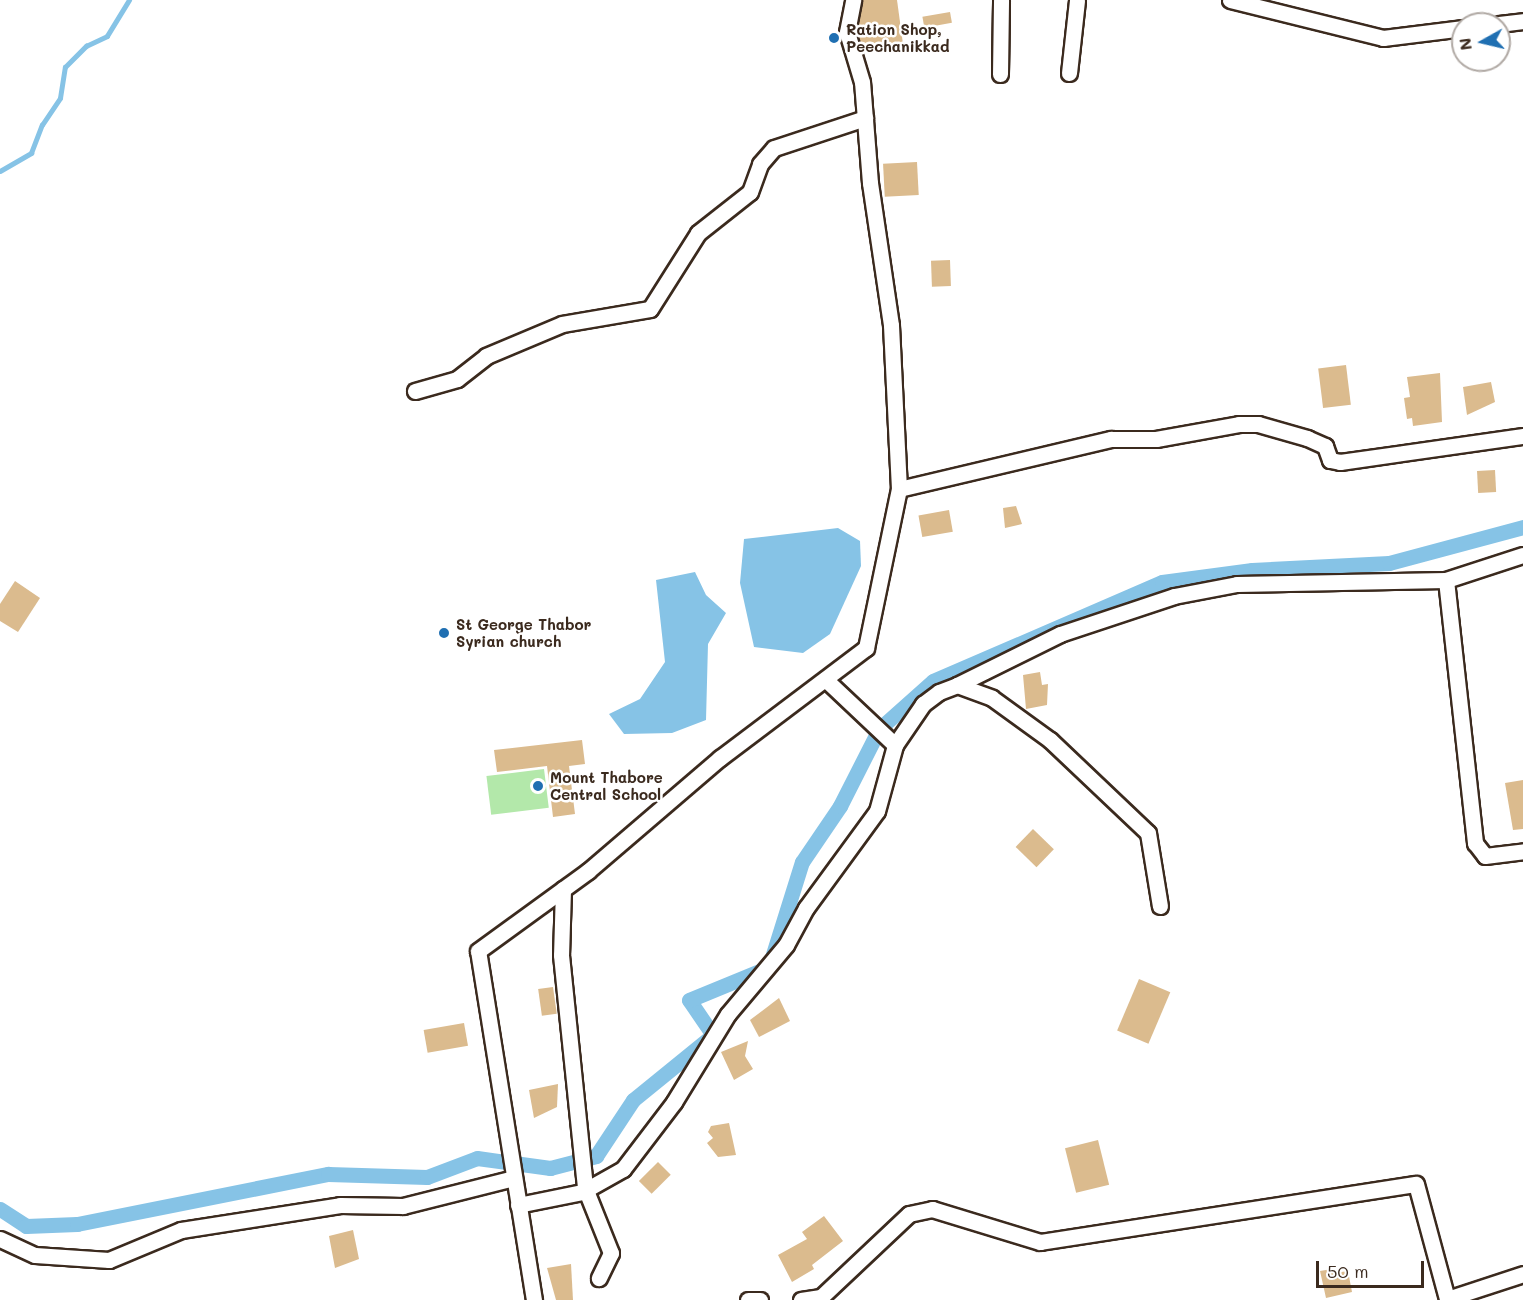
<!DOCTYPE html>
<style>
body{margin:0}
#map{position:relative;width:1523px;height:1300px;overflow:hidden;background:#fff;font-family:Mali,sans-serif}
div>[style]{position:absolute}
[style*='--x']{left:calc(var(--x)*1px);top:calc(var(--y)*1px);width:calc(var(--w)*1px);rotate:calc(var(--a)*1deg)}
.green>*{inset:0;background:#b3e8aa;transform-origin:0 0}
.water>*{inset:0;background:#86c3e6}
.stream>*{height:4.5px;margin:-2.25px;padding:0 2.25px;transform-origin:2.25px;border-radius:2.25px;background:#86c3e6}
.canal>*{height:15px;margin:-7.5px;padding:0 7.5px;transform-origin:7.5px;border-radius:7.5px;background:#86c3e6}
.building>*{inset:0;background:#dbbb8e;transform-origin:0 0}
.roads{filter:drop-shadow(2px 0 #3b2a1e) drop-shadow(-2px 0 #3b2a1e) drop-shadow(0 2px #3b2a1e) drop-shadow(0 -2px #3b2a1e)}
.minor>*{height:15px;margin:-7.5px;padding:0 7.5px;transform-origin:7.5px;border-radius:7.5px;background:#fff}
.dots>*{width:16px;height:16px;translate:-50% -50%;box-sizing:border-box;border:3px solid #fff;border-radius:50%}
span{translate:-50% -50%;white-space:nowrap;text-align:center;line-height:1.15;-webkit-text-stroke:5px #fff;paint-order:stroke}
.poi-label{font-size:15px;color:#3b2a1e;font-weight:700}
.left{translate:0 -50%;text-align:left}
.north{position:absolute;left:1451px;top:12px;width:60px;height:60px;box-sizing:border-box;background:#fff;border:2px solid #b1aaa5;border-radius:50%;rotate:262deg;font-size:16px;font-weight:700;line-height:24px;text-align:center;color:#3b2a1e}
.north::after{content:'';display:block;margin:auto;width:21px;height:27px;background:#1f6fb2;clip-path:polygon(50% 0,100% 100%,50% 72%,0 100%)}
.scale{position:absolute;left:1316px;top:1261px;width:108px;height:27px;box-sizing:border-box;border:3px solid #3b2a1e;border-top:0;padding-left:8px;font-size:18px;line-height:21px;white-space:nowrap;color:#3b2a1e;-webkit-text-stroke:4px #fff;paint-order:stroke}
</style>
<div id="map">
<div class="green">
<div style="left:544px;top:769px;width:39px;height:58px;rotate:83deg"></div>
</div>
<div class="water">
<div style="clip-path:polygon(838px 528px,860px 541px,861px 566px,830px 634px,803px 653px,754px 647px,740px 583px,744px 539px)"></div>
<div style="clip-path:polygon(695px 572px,706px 595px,726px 613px,708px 644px,706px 720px,672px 733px,624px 734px,609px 714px,640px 699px,665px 662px,656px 580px)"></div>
</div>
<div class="stream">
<div style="--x:0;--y:171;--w:36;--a:-30"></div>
<div style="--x:31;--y:153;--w:30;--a:-69"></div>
<div style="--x:42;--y:125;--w:32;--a:-56"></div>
<div style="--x:60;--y:98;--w:31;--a:-81"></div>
<div style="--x:65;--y:67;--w:30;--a:-45"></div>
<div style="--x:86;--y:46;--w:23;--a:-25"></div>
<div style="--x:107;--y:36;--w:42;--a:-58.6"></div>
</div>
<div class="canal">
<div style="--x:0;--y:1209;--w:31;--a:33"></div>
<div style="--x:26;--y:1226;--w:51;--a:-2.2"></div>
<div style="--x:77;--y:1224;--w:256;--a:-11.3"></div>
<div style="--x:328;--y:1174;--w:99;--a:1.7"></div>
<div style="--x:427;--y:1177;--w:53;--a:-20.8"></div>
<div style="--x:477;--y:1158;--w:74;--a:7.8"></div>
<div style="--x:550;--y:1168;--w:48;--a:-14.6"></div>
<div style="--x:596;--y:1156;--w:67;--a:-56.5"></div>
<div style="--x:633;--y:1100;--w:103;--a:-39.1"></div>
<div style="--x:713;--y:1035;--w:42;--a:-124.4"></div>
<div style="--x:689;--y:1000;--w:87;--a:-22.4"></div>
<div style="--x:769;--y:967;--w:110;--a:-72.6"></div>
<div style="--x:802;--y:862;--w:68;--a:-55.8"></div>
<div style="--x:840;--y:806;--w:86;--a:-63.1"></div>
<div style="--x:879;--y:729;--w:72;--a:-41.6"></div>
<div style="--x:933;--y:681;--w:249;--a:-23.4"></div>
<div style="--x:1162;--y:582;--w:91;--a:-7.6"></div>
<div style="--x:1252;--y:570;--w:137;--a:-2.9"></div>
<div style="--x:1389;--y:563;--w:139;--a:-15"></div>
</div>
<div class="building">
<div style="clip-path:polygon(863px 0,897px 0,903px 44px,863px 52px,857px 31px)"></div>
<div style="left:950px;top:12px;width:11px;height:28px;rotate:80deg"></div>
<div style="left:917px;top:162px;width:33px;height:34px;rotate:87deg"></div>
<div style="left:950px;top:260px;width:26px;height:19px;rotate:88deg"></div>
<div style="left:1346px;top:365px;width:40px;height:28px;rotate:83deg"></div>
<div style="clip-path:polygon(1440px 373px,1442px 422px,1413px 426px,1412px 418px,1407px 419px,1404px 398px,1410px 397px,1407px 377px)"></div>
<div style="clip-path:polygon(1491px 382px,1495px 402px,1467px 415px,1463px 387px)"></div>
<div style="left:1495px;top:470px;width:22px;height:18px;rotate:87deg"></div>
<div style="clip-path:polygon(1016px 506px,1022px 524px,1005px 528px,1003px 508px)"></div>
<div style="left:949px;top:510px;width:22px;height:31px;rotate:80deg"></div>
<div style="clip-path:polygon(15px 581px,40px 598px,18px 632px,0 621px,0 604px)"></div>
<div style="clip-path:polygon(1040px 672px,1042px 685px,1048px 684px,1047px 705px,1026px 709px,1023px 675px)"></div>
<div style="clip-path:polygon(582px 740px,585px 764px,569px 766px,575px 814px,553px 817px,547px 766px,497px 772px,494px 750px)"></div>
<div style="clip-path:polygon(1523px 780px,1523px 829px,1513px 830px,1505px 783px)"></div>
<div style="left:1033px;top:829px;width:29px;height:25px;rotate:44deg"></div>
<div style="left:1139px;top:979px;width:34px;height:56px;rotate:23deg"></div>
<div style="left:553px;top:987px;width:27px;height:15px;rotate:82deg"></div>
<div style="clip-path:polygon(779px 998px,790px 1021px,759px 1037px,750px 1020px)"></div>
<div style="left:464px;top:1023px;width:23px;height:41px;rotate:80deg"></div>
<div style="clip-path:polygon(748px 1041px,745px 1056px,753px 1069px,734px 1080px,721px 1052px)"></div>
<div style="clip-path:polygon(558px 1084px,557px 1107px,534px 1118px,529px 1090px)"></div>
<div style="clip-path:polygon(729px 1123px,736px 1155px,718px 1157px,707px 1143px,713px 1138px,708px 1132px,711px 1126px)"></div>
<div style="left:1098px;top:1140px;width:46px;height:34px;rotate:76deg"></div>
<div style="left:658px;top:1162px;width:18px;height:27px;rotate:45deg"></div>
<div style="clip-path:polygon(824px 1216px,843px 1241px,812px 1265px,814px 1269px,792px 1282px,778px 1255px,807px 1239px,802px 1232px)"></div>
<div style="clip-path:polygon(353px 1230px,359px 1259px,335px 1268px,329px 1236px)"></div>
<div style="clip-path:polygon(571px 1264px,573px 1300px,556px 1300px,547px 1268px)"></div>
<div style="clip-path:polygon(1332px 1269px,1335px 1273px,1348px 1271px,1352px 1292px,1326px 1298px,1320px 1271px)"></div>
</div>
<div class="roads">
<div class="minor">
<div style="--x:1230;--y:0;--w:158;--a:13.9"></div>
<div style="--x:1383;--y:38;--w:81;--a:-7.1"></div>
<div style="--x:1499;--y:24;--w:24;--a:-7"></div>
<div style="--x:1069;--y:73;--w:73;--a:-83.7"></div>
<div style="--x:1000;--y:74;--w:74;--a:-89.2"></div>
<div style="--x:415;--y:391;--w:44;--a:-15.9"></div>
<div style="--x:457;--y:379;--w:37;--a:-38"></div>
<div style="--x:486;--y:356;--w:82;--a:-22.8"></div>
<div style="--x:562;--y:324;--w:89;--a:-9.7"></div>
<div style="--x:650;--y:309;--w:90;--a:-57.7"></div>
<div style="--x:698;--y:233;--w:66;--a:-38.3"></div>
<div style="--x:750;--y:192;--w:30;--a:-70"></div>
<div style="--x:760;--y:164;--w:21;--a:-49"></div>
<div style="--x:774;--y:148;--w:96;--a:-18.2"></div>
<div style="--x:899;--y:489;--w:218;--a:-13.3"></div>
<div style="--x:1111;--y:439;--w:45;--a:0"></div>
<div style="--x:1156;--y:439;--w:84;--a:-10.2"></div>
<div style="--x:1239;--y:424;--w:19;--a:0"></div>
<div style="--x:1258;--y:424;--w:51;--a:15.9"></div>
<div style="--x:1307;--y:438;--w:20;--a:24"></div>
<div style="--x:1325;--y:446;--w:15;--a:70"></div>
<div style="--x:1330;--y:460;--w:10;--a:11"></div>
<div style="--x:1340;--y:462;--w:185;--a:-8.1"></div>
<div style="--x:1446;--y:580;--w:265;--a:83.7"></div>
<div style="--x:1475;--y:843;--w:16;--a:52"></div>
<div style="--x:1485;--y:856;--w:38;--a:-7"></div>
<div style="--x:957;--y:685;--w:115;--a:-26.3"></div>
<div style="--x:1060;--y:634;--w:120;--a:-18.4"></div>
<div style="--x:1174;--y:596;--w:64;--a:-10.8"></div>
<div style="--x:1237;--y:584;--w:209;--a:-1.1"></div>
<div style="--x:1446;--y:580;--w:81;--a:-18"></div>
<div style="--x:895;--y:745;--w:50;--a:-55.7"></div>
<div style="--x:923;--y:704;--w:20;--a:-37"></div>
<div style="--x:939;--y:692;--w:19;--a:-21"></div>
<div style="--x:957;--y:685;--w:37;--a:20"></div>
<div style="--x:992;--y:698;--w:72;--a:35.9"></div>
<div style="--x:1050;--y:740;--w:135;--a:43.5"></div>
<div style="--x:1148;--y:833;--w:74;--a:80.7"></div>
<div style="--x:563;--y:889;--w:66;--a:91.7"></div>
<div style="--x:561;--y:955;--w:234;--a:84.1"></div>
<div style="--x:585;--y:1188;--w:70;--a:68.2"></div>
<div style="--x:611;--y:1253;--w:28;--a:116"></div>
<div style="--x:518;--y:1205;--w:65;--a:-11.5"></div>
<div style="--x:582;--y:1192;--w:47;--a:-29.3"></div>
<div style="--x:623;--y:1169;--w:84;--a:-52.7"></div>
<div style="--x:674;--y:1102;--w:103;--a:-58.5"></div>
<div style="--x:728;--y:1014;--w:90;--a:-50"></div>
<div style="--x:786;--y:945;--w:42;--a:-61.6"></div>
<div style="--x:806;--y:908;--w:120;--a:-53.8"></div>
<div style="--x:877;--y:811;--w:68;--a:-74.7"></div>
<div style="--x:895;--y:745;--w:96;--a:-136.7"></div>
<div style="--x:0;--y:1239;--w:38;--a:25"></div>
<div style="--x:35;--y:1255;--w:74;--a:3.9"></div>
<div style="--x:109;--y:1260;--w:78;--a:-22.6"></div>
<div style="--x:181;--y:1230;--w:161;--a:-8.9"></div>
<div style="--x:340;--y:1205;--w:63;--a:0.9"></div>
<div style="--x:403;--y:1206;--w:114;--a:-14.2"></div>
<div style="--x:534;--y:1300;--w:353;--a:-99.1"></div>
<div style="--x:478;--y:951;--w:136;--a:-36"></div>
<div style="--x:588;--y:871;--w:174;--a:-40.6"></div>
<div style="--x:720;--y:758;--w:183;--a:-37"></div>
<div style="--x:866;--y:648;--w:162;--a:-78.3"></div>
<div style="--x:899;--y:489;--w:164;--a:-92.8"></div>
<div style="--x:891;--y:325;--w:144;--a:-98.4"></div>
<div style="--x:870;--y:183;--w:101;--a:-94.5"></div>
<div style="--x:862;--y:82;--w:52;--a:-106.7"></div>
<div style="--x:847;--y:32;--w:33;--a:-79"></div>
<div style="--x:748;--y:1300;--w:12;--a:0"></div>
<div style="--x:801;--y:1300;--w:20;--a:-9"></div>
<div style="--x:821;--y:1297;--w:121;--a:-43.3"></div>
<div style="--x:909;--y:1214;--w:24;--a:-12"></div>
<div style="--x:932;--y:1209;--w:113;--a:17"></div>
<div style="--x:1040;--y:1242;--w:380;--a:-8.8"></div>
<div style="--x:1416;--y:1184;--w:119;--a:74.9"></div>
<div style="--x:1447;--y:1299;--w:80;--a:-18.2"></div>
</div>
</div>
<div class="dots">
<div style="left:834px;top:38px;background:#1f6fb2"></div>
<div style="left:444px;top:633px;background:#1f6fb2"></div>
<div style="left:538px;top:786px;background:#1f6fb2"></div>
</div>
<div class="poi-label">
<span class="left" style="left:846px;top:38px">Ration Shop,<br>Peechanikkad</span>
<span class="left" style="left:456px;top:633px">St George Thabor<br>Syrian church</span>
<span class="left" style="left:550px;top:786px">Mount Thabore<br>Central School</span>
</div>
<div class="north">N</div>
<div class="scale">50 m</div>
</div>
